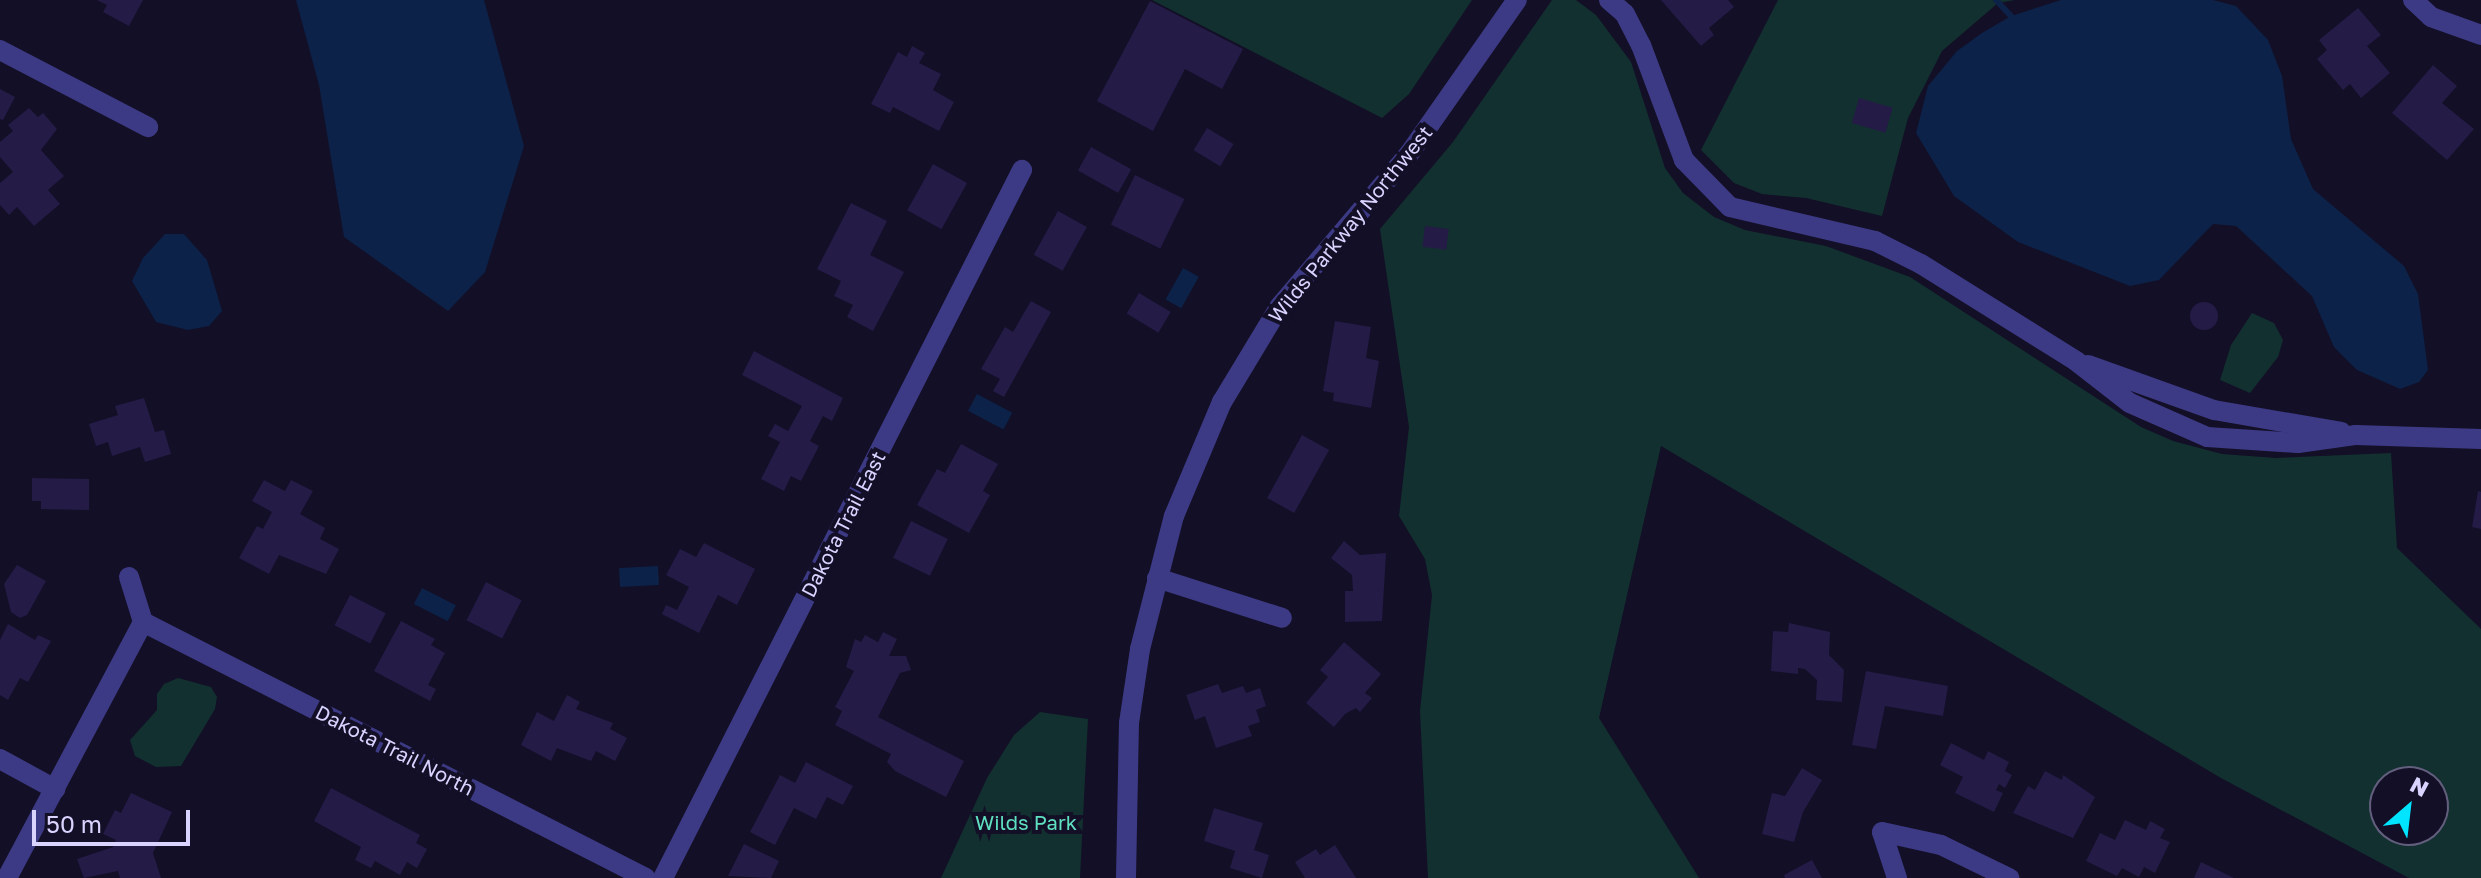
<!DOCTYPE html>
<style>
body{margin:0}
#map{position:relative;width:2481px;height:878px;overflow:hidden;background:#130f26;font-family:"Golos Text",sans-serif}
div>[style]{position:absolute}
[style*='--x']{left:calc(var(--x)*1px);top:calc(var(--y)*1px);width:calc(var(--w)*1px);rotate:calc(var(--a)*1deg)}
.green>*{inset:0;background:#12302f}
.water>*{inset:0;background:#0c2248;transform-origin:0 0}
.stream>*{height:6px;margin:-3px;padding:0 3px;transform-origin:3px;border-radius:3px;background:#0c2248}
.building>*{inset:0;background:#241b47;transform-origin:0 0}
.round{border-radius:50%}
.minor>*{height:20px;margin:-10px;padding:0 10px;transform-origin:10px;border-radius:10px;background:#3d3a85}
span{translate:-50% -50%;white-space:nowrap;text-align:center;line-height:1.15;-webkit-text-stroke:8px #130f26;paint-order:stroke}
.street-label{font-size:20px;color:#d9d4ff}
.park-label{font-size:20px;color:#5fe0c0}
.north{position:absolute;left:2369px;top:766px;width:80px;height:80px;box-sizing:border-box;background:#130f26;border:2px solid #625e7d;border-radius:50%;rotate:28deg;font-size:22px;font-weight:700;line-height:32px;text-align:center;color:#d9d4ff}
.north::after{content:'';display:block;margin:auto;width:28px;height:36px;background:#00e5ff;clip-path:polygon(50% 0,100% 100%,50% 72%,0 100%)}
.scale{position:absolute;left:32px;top:810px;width:158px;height:36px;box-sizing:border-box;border:4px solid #d9d4ff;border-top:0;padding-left:10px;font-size:24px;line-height:28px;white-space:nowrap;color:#d9d4ff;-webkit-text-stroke:6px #130f26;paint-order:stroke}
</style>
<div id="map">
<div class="green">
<div style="clip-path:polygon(1152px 0,1472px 0,1409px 94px,1382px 118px)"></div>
<div style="clip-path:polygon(evenodd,1552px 0,1576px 0,1596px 15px,1631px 62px,1665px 168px,1683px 193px,1714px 217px,1745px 230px,1826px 246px,1910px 277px,2141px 427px,2173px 441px,2222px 454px,2276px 458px,2391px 453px,2397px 548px,2481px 629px,2481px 878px,2409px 878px,2221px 778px,1661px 446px,1599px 718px,1699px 878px,1428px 878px,1420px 711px,1432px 595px,1425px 559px,1399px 516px,1409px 427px,1380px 229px,1453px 142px,1552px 0,2385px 782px,2433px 782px,2433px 830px,2385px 830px,2385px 782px)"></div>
<div style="clip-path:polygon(1778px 0,2015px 0,1998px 3px,1942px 51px,1908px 118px,1882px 216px,1806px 198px,1762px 194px,1734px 183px,1701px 150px)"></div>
<div style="clip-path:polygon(2252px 313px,2274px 323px,2283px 340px,2278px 357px,2250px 393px,2220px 380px,2231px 345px)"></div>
<div style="clip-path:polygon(178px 678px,211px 687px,217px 697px,215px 709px,181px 766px,156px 767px,135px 756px,130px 740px,157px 710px,157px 694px,164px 684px)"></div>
<div style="clip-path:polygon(1040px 712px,1088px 719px,1080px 878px,941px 878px,987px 778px,1014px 735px)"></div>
</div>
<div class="water">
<div style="clip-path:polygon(296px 0,484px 0,524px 146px,485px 272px,448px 311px,344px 237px,319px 85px)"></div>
<div style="clip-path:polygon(2061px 0,2213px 0,2236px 6px,2268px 40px,2282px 76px,2291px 139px,2313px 189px,2404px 266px,2418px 294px,2428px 370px,2419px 382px,2400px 389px,2357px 370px,2334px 347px,2312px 296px,2236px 226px,2213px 224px,2159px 280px,2130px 286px,2018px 242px,1954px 196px,1916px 133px,1928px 86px,1957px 51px,1982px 33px,2011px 16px)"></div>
<div style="clip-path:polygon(165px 234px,184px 234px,207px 260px,222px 311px,209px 326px,188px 330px,156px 322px,132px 281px,143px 258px)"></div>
<div style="left:1183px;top:268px;width:18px;height:36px;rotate:29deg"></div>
<div style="left:977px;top:394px;width:40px;height:19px;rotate:28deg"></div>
<div style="left:658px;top:566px;width:19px;height:39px;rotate:87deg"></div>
<div style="left:422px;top:588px;width:38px;height:18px;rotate:27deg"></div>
</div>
<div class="stream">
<div style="--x:1996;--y:0;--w:22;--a:47"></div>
</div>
<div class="building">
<div style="clip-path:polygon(97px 0,143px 0,129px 26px,103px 12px,107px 5px)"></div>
<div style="clip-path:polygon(1661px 0,1728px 0,1734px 7px,1709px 28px,1714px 35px,1701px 46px)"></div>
<div style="clip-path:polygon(1150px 1px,1243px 49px,1222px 89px,1185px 69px,1153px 131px,1097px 101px)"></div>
<div style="clip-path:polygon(2358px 8px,2381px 35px,2367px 46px,2390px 73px,2361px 98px,2350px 84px,2343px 90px,2317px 59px,2327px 50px,2319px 40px)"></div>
<div style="clip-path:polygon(912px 46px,925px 53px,919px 63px,941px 74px,933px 90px,954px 102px,939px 131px,893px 107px,890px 113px,871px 104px,898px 52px,907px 57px)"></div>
<div style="clip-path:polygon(2433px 65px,2457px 86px,2442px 103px,2474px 129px,2447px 160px,2392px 113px)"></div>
<div style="clip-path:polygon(0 89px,15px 97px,3px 120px,0 119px)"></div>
<div style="left:1859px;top:98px;width:35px;height:26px;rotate:16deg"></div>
<div style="clip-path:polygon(29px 108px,38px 117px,43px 113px,57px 129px,41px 150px,64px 176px,48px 190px,60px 204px,34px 226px,17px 207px,9px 215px,0 205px,0 183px,13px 172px,0 157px,0 142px,13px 131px,8px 125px)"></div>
<div style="left:1207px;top:128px;width:31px;height:26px;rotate:31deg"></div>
<div style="left:1091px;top:147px;width:46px;height:27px;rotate:29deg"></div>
<div style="left:933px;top:164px;width:39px;height:53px;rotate:29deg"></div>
<div style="left:1135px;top:175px;width:55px;height:55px;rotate:26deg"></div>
<div style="clip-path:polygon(851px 203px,887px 221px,870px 255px,904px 272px,873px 331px,847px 317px,853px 305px,834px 296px,841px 281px,817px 269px)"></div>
<div style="left:1058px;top:211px;width:33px;height:50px;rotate:29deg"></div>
<div style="left:1425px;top:226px;width:24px;height:21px;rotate:7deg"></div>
<div style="left:1139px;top:293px;width:37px;height:24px;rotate:31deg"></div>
<div style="clip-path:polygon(1031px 301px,1051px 312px,1004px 397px,993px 391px,1000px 379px,981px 369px,1005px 327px,1013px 332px)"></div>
<div class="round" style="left:2190px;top:302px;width:28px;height:28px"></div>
<div style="clip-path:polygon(1335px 321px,1371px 327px,1366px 358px,1379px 361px,1371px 408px,1333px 401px,1334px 393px,1323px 391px)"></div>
<div style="clip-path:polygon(754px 351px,843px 398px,832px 421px,823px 416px,810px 441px,819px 446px,801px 481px,791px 476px,784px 491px,761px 479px,780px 442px,768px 436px,775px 424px,788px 431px,802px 406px,742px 375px)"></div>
<div style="clip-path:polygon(144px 398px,155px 432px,164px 430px,171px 454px,145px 462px,140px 447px,112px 456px,108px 442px,96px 446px,89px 424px,118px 415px,115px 406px)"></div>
<div style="left:1302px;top:435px;width:31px;height:72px;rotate:29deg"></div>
<div style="clip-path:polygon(961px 444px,998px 464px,983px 491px,990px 495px,969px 533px,917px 505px,937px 469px,945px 473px)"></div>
<div style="clip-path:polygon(32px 478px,89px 479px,89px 510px,41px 509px,41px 501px,32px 501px)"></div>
<div style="clip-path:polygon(264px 480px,285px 491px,291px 480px,313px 491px,300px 514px,325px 528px,320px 539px,339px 549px,326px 574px,279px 555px,269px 574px,239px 558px,257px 526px,263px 529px,272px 512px,252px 501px)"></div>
<div style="clip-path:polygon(2478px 491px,2481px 492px,2481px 529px,2472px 527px)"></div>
<div style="left:911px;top:521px;width:41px;height:41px;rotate:26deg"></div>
<div style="clip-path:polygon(1344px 541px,1360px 555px,1386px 553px,1382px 621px,1345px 622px,1345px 591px,1353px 591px,1352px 575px,1331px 558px)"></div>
<div style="clip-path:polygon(704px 543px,755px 569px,737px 605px,718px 595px,699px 633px,662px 614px,666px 605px,677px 610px,689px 587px,666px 575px,680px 549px,696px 557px)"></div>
<div style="clip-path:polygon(17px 565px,46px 581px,27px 615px,20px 618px,11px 612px,4px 584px)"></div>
<div style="left:486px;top:582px;width:40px;height:43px;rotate:27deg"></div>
<div style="left:350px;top:595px;width:40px;height:34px;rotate:27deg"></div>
<div style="clip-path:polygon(401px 621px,435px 639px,431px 645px,445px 653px,428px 685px,436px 689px,430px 701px,374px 671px)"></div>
<div style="clip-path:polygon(1789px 623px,1830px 632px,1829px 655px,1844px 670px,1842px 702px,1816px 700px,1817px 680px,1805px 669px,1798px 668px,1798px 674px,1771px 671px,1773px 631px,1788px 632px)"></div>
<div style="clip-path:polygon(8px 624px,35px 640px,38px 635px,51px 641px,28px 682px,20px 678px,8px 700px,0 695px,0 640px)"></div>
<div style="clip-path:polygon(883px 632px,897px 639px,889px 656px,906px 656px,911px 670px,900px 673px,878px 717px,964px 761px,946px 797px,895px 771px,887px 762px,891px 754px,835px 725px,842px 711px,835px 707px,854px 671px,846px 667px,855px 639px,861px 642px,865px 635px,878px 642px)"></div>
<div style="clip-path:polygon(1344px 642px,1381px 674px,1365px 693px,1372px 698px,1360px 712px,1356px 708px,1345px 714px,1334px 727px,1306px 703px,1328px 677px,1320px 670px)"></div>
<div style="clip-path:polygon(1866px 671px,1948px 686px,1943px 716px,1885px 706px,1876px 749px,1852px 745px)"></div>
<div style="clip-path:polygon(1218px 684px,1222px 693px,1243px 686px,1246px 693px,1260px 688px,1266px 706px,1256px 710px,1260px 722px,1248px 726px,1252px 736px,1216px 748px,1205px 716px,1195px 720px,1186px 695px)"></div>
<div style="clip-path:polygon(567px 695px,580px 702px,576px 709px,613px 723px,610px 729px,627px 738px,615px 761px,596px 751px,591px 761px,557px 748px,551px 761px,521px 745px,537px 712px,554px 721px)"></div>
<div style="clip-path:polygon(1951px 743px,1984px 760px,1988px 751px,2009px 762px,2005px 771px,2012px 775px,2005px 788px,1999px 784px,1996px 790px,2003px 793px,1994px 812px,1955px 793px,1963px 777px,1940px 765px)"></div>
<div style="clip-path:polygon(806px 762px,853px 786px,843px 805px,827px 797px,816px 819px,794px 808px,775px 845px,750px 832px,780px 775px,795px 783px)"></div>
<div style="clip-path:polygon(1802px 768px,1822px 780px,1803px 812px,1794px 842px,1762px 834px,1772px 793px,1785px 796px)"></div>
<div style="clip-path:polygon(2045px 771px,2062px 780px,2063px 775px,2095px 797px,2073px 838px,2013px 813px,2028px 786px,2035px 790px)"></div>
<div style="clip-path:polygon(331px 788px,420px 835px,416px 843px,427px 849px,417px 868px,407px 862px,400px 875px,375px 861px,371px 868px,355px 860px,361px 847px,314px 821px)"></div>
<div style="clip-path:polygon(131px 793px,172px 812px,153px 853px,161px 878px,120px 878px,118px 871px,84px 878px,77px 859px,113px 847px,116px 840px,103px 834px,115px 810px,121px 813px)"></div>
<div style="clip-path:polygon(1214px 808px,1263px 823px,1254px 850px,1269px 855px,1262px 878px,1230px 868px,1235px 851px,1204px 841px)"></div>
<div style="clip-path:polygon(2125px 820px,2146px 830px,2150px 821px,2165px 829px,2160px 838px,2170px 842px,2155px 873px,2144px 867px,2139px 877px,2122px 868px,2117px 876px,2086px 861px,2100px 833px,2115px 840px)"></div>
<div style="clip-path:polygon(744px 844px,779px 861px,771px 878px,728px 876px)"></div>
<div style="clip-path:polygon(1335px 845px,1356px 878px,1305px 878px,1295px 862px,1316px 849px,1320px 855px)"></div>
<div style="clip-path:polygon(1812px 860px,1822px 878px,1785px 878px,1784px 875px)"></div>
<div style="clip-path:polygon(2201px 862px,2234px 878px,2194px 878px)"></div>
</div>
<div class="minor">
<div style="--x:1609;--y:0;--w:21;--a:41"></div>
<div style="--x:1625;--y:14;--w:35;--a:63"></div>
<div style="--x:1641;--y:45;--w:123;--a:69.5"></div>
<div style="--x:1684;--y:160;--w:66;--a:45.6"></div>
<div style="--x:1730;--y:207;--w:149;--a:13.2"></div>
<div style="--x:1875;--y:241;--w:51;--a:26.6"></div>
<div style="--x:1921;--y:264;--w:183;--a:32"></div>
<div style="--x:2076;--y:361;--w:68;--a:37.9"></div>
<div style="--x:2130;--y:403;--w:84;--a:23.8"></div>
<div style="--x:2207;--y:437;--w:91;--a:3.8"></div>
<div style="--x:2298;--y:443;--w:59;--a:-7.9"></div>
<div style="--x:2356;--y:435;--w:125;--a:1.8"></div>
<div style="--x:2413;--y:0;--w:25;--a:43"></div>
<div style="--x:2431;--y:17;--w:53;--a:19.8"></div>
<div style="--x:0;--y:50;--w:167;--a:27.5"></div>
<div style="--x:2088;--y:365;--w:134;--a:19.7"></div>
<div style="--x:2214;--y:410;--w:129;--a:9.8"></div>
<div style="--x:129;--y:577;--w:47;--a:72.7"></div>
<div style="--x:1157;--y:578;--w:131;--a:17.7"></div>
<div style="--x:143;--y:622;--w:564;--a:26.97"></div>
<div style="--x:0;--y:759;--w:63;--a:28.6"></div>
<div style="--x:7;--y:878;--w:290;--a:-62"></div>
<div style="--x:663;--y:878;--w:794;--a:-63.11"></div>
<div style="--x:1126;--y:878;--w:155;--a:-88.9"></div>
<div style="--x:1129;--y:723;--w:75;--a:-81.5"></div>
<div style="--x:1140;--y:649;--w:137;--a:-75.7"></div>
<div style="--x:1174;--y:516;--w:124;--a:-67.2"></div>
<div style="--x:1222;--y:402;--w:112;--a:-58.9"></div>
<div style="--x:1280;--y:306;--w:199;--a:-49.7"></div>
<div style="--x:1409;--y:154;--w:188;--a:-55"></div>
<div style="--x:1897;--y:878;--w:48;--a:-108.1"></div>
<div style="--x:1882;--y:832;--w:60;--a:12.4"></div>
<div style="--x:1941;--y:845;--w:76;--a:25.9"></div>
</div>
<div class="street-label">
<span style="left:1350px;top:224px;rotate:-51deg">Wilds Parkway Northwest</span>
<span style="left:843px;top:524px;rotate:-63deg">Dakota Trail East</span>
<span style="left:395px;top:750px;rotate:27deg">Dakota Trail North</span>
</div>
<div class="park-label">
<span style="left:1026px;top:822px">Wilds Park</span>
</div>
<div class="north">N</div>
<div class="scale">50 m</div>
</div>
